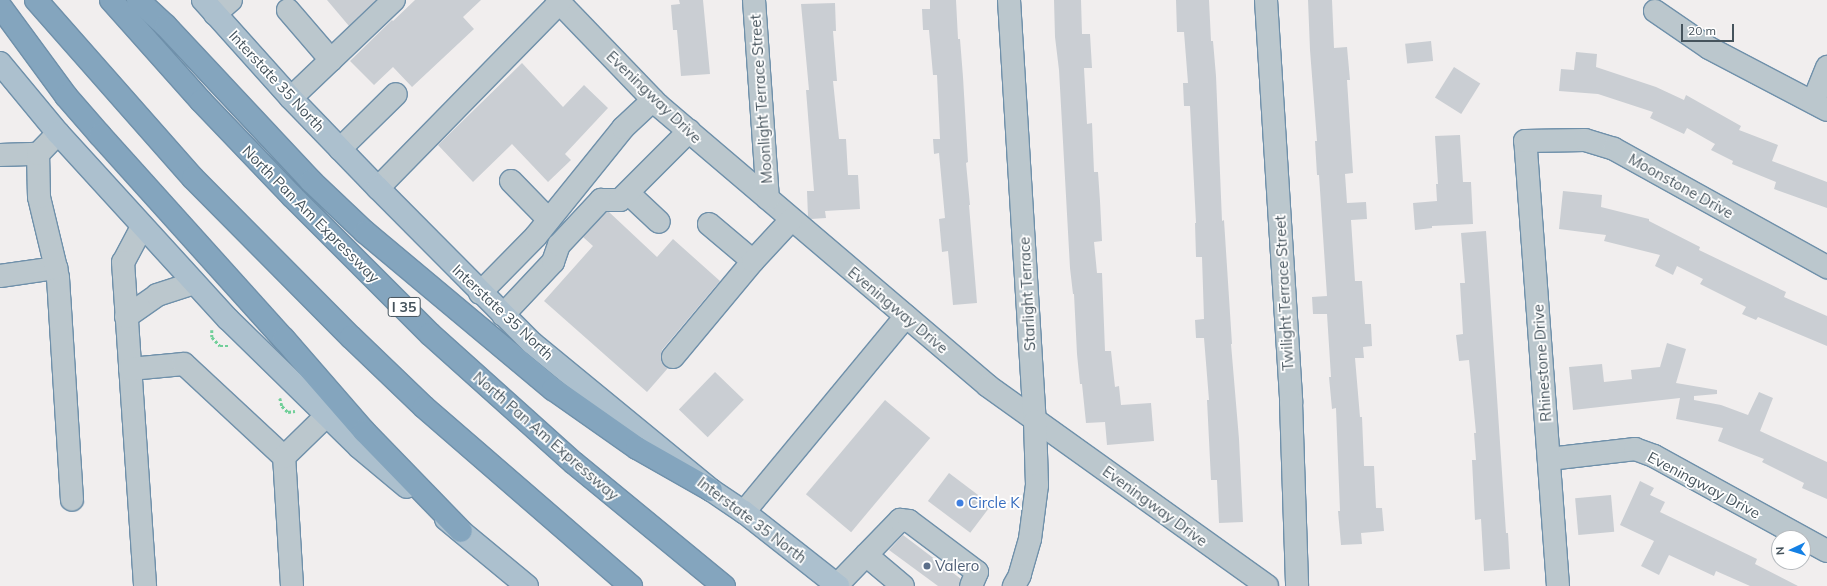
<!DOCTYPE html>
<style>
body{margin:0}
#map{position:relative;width:1827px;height:586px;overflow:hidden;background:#f1eeee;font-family:Mulish,sans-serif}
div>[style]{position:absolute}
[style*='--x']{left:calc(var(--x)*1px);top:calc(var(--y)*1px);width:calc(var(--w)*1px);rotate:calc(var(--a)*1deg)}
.building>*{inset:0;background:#caced3;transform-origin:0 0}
.path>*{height:2.5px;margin-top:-1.25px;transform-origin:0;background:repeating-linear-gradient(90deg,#71cf99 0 3px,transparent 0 5px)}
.roads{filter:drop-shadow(1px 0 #6f90aa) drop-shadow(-1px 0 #6f90aa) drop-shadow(0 1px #6f90aa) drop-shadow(0 -1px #6f90aa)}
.minor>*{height:22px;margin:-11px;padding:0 11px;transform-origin:11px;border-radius:11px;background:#bbc7cd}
.major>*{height:22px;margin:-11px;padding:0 11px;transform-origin:11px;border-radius:11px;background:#acc0ce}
.highway>*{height:22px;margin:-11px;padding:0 11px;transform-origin:11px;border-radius:11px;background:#84a5be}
.dots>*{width:11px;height:11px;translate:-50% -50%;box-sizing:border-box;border:2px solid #fff;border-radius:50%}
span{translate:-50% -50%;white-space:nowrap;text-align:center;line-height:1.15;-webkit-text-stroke:3.5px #fff;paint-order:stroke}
.shield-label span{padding:1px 3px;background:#fff;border:1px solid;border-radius:3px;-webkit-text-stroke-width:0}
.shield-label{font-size:14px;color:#45535c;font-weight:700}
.street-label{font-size:15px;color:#45535c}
.shop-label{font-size:15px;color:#366cbe}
.left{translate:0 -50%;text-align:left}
.service-label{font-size:15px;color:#4e5e75}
.north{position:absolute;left:1771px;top:530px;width:40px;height:40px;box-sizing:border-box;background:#fff;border:1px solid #b5babe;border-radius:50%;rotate:266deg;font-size:11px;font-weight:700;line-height:16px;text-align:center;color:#45535c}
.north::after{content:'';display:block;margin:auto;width:14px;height:18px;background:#1480e4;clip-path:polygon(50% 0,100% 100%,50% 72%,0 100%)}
.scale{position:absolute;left:1681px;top:24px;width:53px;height:18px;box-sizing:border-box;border:2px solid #45535c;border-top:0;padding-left:5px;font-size:12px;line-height:14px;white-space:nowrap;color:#45535c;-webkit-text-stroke:3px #fff;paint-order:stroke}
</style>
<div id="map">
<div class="building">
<div style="clip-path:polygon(327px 0,376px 0,349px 26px)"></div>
<div style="clip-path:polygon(415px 0,481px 0,463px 17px,474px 29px,412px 87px,393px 67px,374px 85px,350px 61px,392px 20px,393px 21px)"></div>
<div style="clip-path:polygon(679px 0,703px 0,710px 74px,681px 76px,677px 30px,673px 30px,671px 5px,680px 4px)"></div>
<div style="clip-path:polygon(930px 0,956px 0,958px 39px,960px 39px,963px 77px,968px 162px,966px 163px,970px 205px,969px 205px,977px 303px,953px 305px,948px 251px,942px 252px,939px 219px,945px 218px,939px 153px,934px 154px,933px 139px,940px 139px,937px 75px,933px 75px,929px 30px,923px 30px,922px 9px,930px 9px)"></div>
<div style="clip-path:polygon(1054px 0,1081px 0,1082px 34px,1090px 34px,1092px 68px,1084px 68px,1087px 124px,1092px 123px,1094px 172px,1098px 172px,1100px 201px,1102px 241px,1094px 242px,1097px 273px,1102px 273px,1105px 351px,1111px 351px,1115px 387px,1119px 386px,1121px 405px,1151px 403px,1154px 441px,1107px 445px,1105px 422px,1086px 423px,1082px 384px,1080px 384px,1077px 354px,1074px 294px,1073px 294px,1070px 268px,1059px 70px,1055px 37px)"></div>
<div style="clip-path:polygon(1176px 0,1209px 0,1211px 41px,1213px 41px,1216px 76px,1222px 221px,1224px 220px,1232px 344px,1231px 344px,1239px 439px,1243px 522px,1219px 523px,1217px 480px,1211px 480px,1207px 400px,1209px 400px,1204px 338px,1196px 338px,1195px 320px,1204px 319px,1202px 257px,1196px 257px,1195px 223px,1196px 223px,1190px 106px,1184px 106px,1183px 83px,1188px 83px,1184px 32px,1177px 32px)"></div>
<div style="clip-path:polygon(1308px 0,1332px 0,1334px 48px,1347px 47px,1350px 80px,1347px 80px,1353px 173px,1345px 174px,1347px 203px,1366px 202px,1367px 219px,1351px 220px,1355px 281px,1362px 281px,1365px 324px,1371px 324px,1372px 346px,1363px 347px,1364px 358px,1355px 358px,1360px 417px,1362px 417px,1364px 466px,1374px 466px,1376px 508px,1382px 508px,1384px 531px,1361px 533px,1362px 544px,1341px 545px,1338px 511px,1340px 511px,1336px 408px,1332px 409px,1329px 377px,1331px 377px,1327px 314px,1313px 314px,1312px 297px,1327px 296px,1319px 175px,1317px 175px,1315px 141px,1317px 141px,1310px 50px)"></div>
<div style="clip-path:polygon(835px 3px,836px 31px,833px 31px,837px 81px,833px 81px,839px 139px,846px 139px,848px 175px,858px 175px,860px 209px,825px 211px,826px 218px,811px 219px,808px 217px,807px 191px,814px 191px,806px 90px,809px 90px,801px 4px)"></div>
<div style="left:1431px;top:41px;width:20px;height:26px;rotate:84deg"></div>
<div style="clip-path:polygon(1576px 52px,1597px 54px,1596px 67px,1656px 87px,1684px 100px,1686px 95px,1741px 126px,1739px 130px,1778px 145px,1772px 161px,1827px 182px,1827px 208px,1774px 189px,1776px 182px,1732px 164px,1733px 161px,1711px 150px,1715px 144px,1687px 128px,1684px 134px,1650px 118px,1653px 112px,1598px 94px,1559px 91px,1561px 69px,1574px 70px)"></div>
<div style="clip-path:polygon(522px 63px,563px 107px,584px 85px,608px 108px,565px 154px,571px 160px,548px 182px,512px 144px,473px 182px,438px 145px)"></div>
<div style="left:1454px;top:67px;width:31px;height:36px;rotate:32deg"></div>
<div style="clip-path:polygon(1460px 135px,1463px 182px,1471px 182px,1473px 224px,1432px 226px,1432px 228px,1415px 230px,1413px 203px,1437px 201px,1436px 184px,1438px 184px,1435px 136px)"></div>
<div style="clip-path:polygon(1563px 191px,1602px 195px,1601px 207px,1649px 219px,1649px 221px,1700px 247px,1699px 250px,1786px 292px,1784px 297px,1827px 316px,1827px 346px,1758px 317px,1756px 320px,1742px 314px,1746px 307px,1700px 284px,1703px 279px,1677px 266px,1673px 275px,1655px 266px,1660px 255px,1604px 241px,1606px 235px,1559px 229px)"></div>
<div style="clip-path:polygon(606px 212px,609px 212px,657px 257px,673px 239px,720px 281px,662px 350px,661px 361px,668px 368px,647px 392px,544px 301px,593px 246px,583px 237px)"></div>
<div style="clip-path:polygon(1486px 231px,1506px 533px,1508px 533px,1510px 569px,1484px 571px,1481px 519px,1475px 520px,1472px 460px,1476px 460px,1474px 433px,1476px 433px,1469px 360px,1459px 361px,1456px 335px,1463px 334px,1460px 283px,1465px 283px,1461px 233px)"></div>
<div style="clip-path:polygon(1667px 343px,1686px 349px,1676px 383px,1717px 390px,1717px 394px,1694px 396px,1694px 400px,1721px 405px,1748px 415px,1759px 392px,1773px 398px,1760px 431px,1827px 462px,1827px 499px,1802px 488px,1804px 483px,1762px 462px,1764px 459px,1718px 441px,1723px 428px,1676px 419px,1680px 398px,1573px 410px,1569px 367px,1602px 364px,1604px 382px,1632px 379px,1631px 370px,1660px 367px)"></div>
<div style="left:715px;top:372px;width:40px;height:52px;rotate:44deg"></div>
<div style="left:885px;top:400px;width:59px;height:123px;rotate:40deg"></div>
<div style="left:949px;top:473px;width:53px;height:35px;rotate:37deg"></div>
<div style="clip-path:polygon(1640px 481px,1654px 488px,1650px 495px,1665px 502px,1660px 512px,1757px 559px,1755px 564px,1798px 586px,1750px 586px,1716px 571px,1714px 576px,1669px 555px,1659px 575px,1641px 566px,1654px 541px,1620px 525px)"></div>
<div style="left:1611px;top:495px;width:37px;height:36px;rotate:85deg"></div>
<div style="clip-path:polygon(903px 535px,961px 579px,959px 586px,938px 586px,889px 550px)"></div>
</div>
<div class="path">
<div style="--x:212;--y:330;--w:7;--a:90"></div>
<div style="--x:212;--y:337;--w:12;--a:48"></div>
<div style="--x:220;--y:346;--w:8;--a:0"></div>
<div style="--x:280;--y:398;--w:8;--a:76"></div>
<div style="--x:282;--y:406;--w:8;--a:45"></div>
<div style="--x:288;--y:412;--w:7;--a:-8"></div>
</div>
<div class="roads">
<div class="minor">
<div style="--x:557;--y:0;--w:146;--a:46.1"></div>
<div style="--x:658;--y:105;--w:433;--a:40.4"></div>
<div style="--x:988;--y:386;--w:343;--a:35.6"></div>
<div style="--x:754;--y:0;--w:199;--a:86"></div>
<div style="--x:1009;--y:0;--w:422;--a:86.5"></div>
<div style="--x:1035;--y:421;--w:64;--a:88.2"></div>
<div style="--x:1037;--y:485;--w:54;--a:97.4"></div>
<div style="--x:1030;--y:539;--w:37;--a:106"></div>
<div style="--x:1020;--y:575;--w:13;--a:119"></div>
<div style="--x:1266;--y:0;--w:403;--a:86.4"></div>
<div style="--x:1291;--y:402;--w:184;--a:88.1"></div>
<div style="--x:288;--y:10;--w:66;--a:49.3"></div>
<div style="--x:1655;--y:11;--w:65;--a:34.4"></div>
<div style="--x:1709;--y:48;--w:133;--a:27.7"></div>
<div style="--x:215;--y:14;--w:21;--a:-41"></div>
<div style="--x:291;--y:98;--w:142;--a:-43.6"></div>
<div style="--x:1813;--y:102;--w:38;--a:-68"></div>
<div style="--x:340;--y:149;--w:78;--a:-44.5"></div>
<div style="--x:0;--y:155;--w:38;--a:-2"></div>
<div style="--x:511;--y:181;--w:54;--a:45.7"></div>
<div style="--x:378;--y:188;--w:259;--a:-45.6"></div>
<div style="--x:628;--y:193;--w:42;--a:43.1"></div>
<div style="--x:709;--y:224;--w:57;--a:40.1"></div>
<div style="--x:142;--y:227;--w:40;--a:118"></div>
<div style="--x:123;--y:262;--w:325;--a:86.1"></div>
<div style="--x:56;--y:268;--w:10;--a:79"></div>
<div style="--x:58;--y:278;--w:222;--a:86.4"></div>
<div style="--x:0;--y:276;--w:57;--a:-8.1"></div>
<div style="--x:56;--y:268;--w:73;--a:-103.5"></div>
<div style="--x:39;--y:197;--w:43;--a:-91.3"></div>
<div style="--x:38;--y:154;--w:29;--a:-46"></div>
<div style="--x:480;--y:293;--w:80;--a:-45.5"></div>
<div style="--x:536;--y:236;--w:139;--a:-51.1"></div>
<div style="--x:623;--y:128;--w:41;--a:-43"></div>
<div style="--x:503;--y:315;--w:73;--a:-46.7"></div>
<div style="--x:553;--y:262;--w:18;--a:-71"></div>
<div style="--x:559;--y:245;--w:62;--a:-47"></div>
<div style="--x:601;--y:200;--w:19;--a:0"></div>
<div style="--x:620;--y:200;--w:98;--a:-45"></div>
<div style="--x:126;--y:317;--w:38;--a:-35"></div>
<div style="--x:157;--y:295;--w:39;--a:-18"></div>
<div style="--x:673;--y:357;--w:125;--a:-50.2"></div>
<div style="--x:753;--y:261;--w:56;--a:-47.2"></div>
<div style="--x:130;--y:369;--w:54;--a:-5.3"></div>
<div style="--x:184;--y:364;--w:137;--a:42.9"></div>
<div style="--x:1549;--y:459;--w:87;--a:-6.6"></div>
<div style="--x:1635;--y:449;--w:20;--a:20"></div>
<div style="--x:1654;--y:456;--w:197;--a:28.8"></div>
<div style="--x:744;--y:512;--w:254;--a:-50.4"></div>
<div style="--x:866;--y:555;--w:48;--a:40"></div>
<div style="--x:837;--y:585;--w:91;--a:-45.9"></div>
<div style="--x:900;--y:520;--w:9;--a:6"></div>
<div style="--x:909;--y:521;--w:85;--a:36.9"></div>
<div style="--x:977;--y:572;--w:15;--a:113"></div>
<div style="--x:292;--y:586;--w:129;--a:-93.5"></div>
<div style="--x:284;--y:457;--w:60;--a:-44.3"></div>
<div style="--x:1558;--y:586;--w:446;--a:-94.2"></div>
<div style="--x:1525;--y:141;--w:60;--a:-1"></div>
<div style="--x:1585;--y:140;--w:30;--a:17"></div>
<div style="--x:1614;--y:149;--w:244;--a:29"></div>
</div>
<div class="major">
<div style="--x:203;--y:0;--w:132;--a:48.1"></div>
<div style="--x:291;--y:98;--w:125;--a:46"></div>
<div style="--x:378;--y:188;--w:218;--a:45.2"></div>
<div style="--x:532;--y:343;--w:232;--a:39.4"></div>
<div style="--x:711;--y:490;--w:40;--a:34"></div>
<div style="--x:744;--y:512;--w:120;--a:38.2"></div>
<div style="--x:0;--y:63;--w:91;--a:50.4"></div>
<div style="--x:58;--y:133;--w:252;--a:47.6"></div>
<div style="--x:228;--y:319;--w:183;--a:44.3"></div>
<div style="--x:359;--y:447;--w:62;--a:39.8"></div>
<div style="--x:446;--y:519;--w:105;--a:39.6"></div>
</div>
<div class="highway">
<div style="--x:36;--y:0;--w:237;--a:48.6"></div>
<div style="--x:193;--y:178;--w:224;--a:45.2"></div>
<div style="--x:351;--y:337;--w:101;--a:43.8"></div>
<div style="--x:424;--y:407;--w:274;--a:40.9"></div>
<div style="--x:111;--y:0;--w:135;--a:48.3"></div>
<div style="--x:201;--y:101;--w:132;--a:46.2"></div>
<div style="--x:292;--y:196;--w:195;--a:45"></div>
<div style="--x:430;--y:334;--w:193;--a:41.9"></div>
<div style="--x:574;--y:463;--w:194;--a:39.4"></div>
<div style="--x:138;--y:0;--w:38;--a:43"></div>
<div style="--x:166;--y:26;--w:212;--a:46.9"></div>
<div style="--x:311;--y:181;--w:74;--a:43.4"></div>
<div style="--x:365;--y:232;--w:245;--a:39.9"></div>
<div style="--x:553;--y:389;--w:103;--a:35.1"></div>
<div style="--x:637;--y:448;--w:85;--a:29.6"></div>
<div style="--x:0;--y:6;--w:112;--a:53.7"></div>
<div style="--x:66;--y:96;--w:52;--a:48.9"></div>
<div style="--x:100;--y:135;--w:275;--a:48"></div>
<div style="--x:284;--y:339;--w:122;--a:49"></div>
<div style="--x:364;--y:431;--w:139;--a:45.9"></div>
</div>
</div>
<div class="dots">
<div style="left:960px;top:503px;background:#3f7fe0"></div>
<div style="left:927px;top:566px;background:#5c6f8a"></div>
</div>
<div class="shield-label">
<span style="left:404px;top:307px">I 35</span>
</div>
<div class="street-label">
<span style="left:277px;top:81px;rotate:47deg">Interstate 35 North</span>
<span style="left:654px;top:97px;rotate:44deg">Eveningway Drive</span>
<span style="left:761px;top:99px;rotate:-94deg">Moonlight Terrace Street</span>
<span style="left:1681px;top:186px;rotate:29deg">Moonstone Drive</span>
<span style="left:311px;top:214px;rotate:45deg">North Pan Am Expressway</span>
<span style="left:1284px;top:293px;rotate:-93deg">Twilight Terrace Street</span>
<span style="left:1027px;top:294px;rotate:-93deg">Starlight Terrace</span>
<span style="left:898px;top:310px;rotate:40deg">Eveningway Drive</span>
<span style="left:503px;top:312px;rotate:43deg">Interstate 35 North</span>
<span style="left:1542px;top:363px;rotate:-94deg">Rhinestone Drive</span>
<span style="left:546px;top:436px;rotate:41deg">North Pan Am Expressway</span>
<span style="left:1704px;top:485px;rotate:28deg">Eveningway Drive</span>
<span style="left:1155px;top:506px;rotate:36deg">Eveningway Drive</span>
<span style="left:752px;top:520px;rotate:37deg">Interstate 35 North</span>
</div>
<div class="shop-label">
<span class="left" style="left:968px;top:503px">Circle K</span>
</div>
<div class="service-label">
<span class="left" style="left:935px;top:566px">Valero</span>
</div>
<div class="north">N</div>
<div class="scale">20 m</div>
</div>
